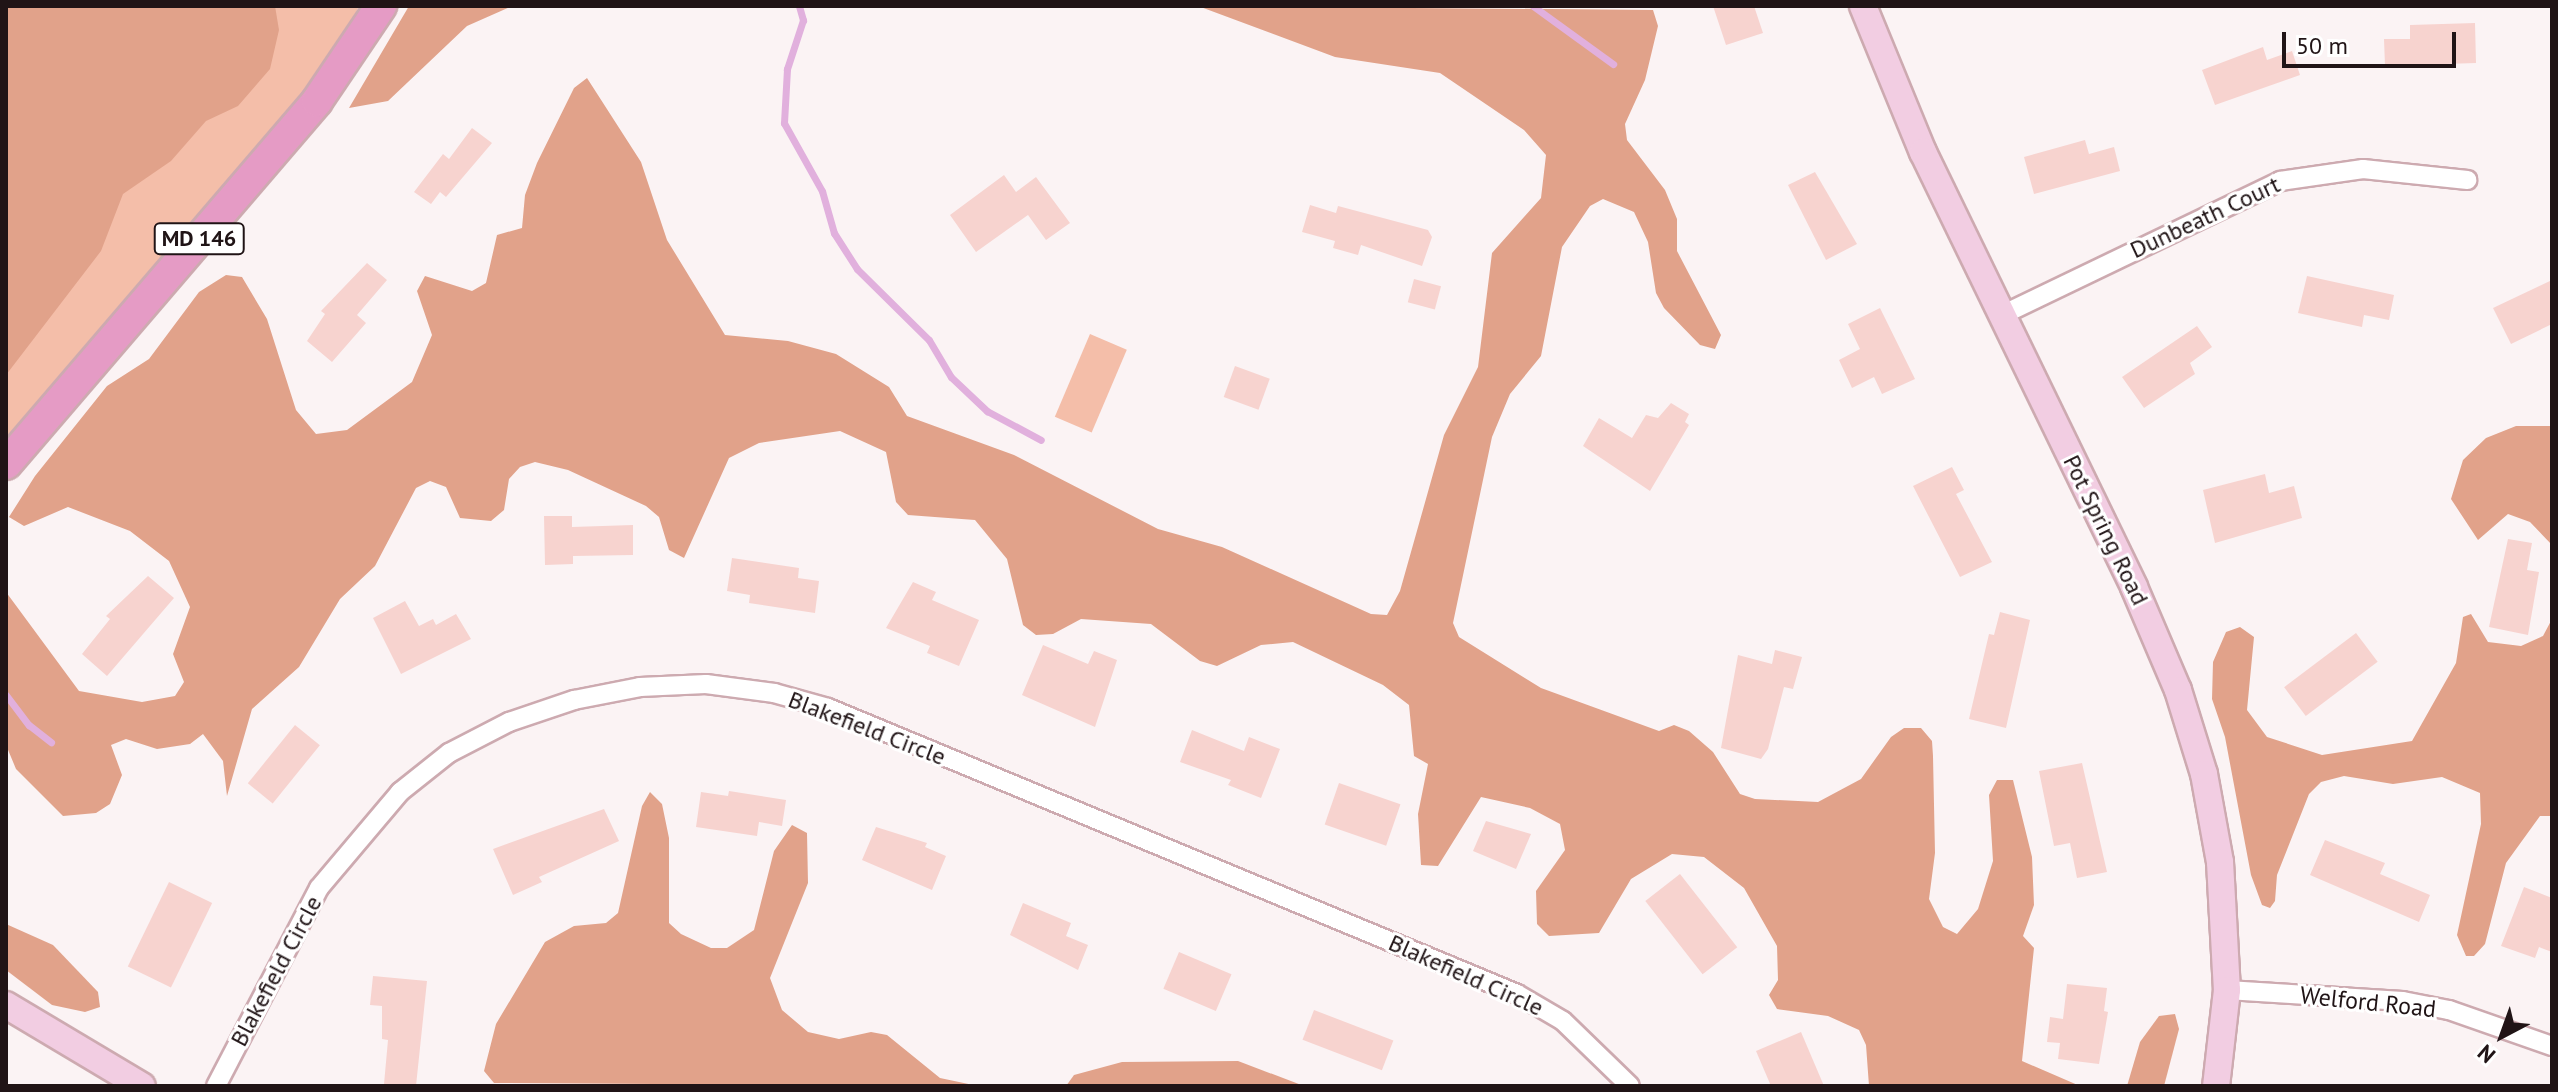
<!DOCTYPE html>
<style>
body{margin:0}
#map{position:relative;width:2558px;height:1092px;overflow:hidden;background:#fbf3f4;font-family:"PT Sans",sans-serif}
div>[style]{position:absolute}
[style*='--x']{left:calc(var(--x)*1px);top:calc(var(--y)*1px);width:calc(var(--w)*1px);rotate:calc(var(--a)*1deg)}
.green>*{inset:0;background:#f4bea9;transform-origin:0 0}
.forest>*{inset:0;background:#e1a28a}
.stream>*{height:7px;margin:-3.5px;padding:0 3.5px;transform-origin:3.5px;border-radius:3.5px;background:#e1b0dd}
.building>*{inset:0;background:#f7d3cf;transform-origin:0 0}
.roads{filter:drop-shadow(2px 0 #cdaab0) drop-shadow(-2px 0 #cdaab0) drop-shadow(0 2px #cdaab0) drop-shadow(0 -2px #cdaab0)}
.street>*{height:18px;margin:-9px;padding:0 9px;transform-origin:9px;border-radius:9px;background:#fff}
.secondary>*{height:26px;margin:-13px;padding:0 13px;transform-origin:13px;border-radius:13px;background:#f2cde2}
.primary>*{height:30px;margin:-15px;padding:0 15px;transform-origin:15px;border-radius:15px;background:#e59bc5}
span{translate:-50% -50%;white-space:nowrap;text-align:center;line-height:1.15;-webkit-text-stroke:6px #fff;paint-order:stroke}
.shield-label span{padding:2px 6px;background:#fff;border:2px solid;border-radius:6px;-webkit-text-stroke-width:0}
.shield-label{font-size:22px;color:#201416;font-weight:700}
.street-label{font-size:24px;color:#201416}
.frame{position:absolute;inset:0;border:8px solid #201416;pointer-events:none}
.north{position:absolute;left:2462px;top:996px;width:80px;height:80px;-webkit-text-stroke:6px #fff;paint-order:stroke;rotate:221deg;font-size:22px;font-weight:700;line-height:32px;text-align:center;color:#201416}
.north::after{content:'';display:block;margin:auto;width:28px;height:36px;background:#201416;clip-path:polygon(50% 0,100% 100%,50% 72%,0 100%)}
.scale{position:absolute;left:2282px;top:32px;width:174px;height:36px;box-sizing:border-box;border:4px solid #201416;border-top:0;padding-left:10px;font-size:24px;line-height:28px;white-space:nowrap;color:#201416;-webkit-text-stroke:6px #fff;paint-order:stroke}
</style>
<div id="map">
<div class="green">
<div style="clip-path:polygon(6px 6px,359px 6px,346px 34px,305px 91px,6px 439px)"></div>
<div style="left:1090px;top:334px;width:40px;height:90px;rotate:23deg"></div>
</div>
<div class="forest">
<div style="clip-path:polygon(6px 6px,275px 6px,279px 30px,270px 69px,238px 106px,206px 121px,171px 161px,123px 194px,101px 251px,6px 375px)"></div>
<div style="clip-path:polygon(409px 6px,512px 6px,467px 26px,388px 101px,349px 108px)"></div>
<div style="clip-path:polygon(1198px 6px,1653px 10px,1658px 26px,1645px 80px,1625px 124px,1627px 140px,1665px 190px,1677px 219px,1677px 251px,1721px 335px,1715px 349px,1700px 345px,1664px 308px,1656px 293px,1648px 242px,1634px 212px,1603px 199px,1590px 206px,1562px 247px,1541px 356px,1510px 394px,1492px 437px,1453px 623px,1459px 637px,1541px 688px,1659px 731px,1674px 725px,1689px 731px,1713px 752px,1740px 794px,1755px 799px,1818px 802px,1861px 779px,1891px 737px,1904px 728px,1921px 728px,1932px 741px,1933px 756px,1935px 853px,1929px 899px,1943px 927px,1957px 934px,1978px 909px,1993px 861px,1989px 795px,1997px 780px,2013px 780px,2032px 857px,2034px 905px,2023px 936px,2034px 948px,2022px 1061px,2080px 1086px,1869px 1086px,1866px 1045px,1859px 1030px,1828px 1016px,1777px 1009px,1769px 995px,1778px 980px,1777px 946px,1744px 888px,1704px 857px,1672px 854px,1631px 879px,1599px 933px,1549px 936px,1537px 924px,1536px 891px,1565px 850px,1560px 824px,1530px 808px,1481px 797px,1438px 866px,1421px 865px,1418px 814px,1428px 764px,1414px 756px,1409px 705px,1383px 685px,1293px 642px,1261px 645px,1217px 666px,1200px 661px,1151px 624px,1081px 619px,1053px 634px,1036px 635px,1023px 625px,1007px 559px,975px 520px,908px 515px,896px 502px,886px 452px,840px 431px,759px 443px,729px 458px,684px 558px,669px 550px,659px 517px,646px 506px,568px 470px,535px 462px,520px 467px,509px 479px,504px 510px,491px 521px,460px 518px,446px 487px,430px 481px,416px 488px,375px 566px,340px 599px,299px 667px,252px 709px,227px 796px,223px 761px,203px 734px,190px 744px,157px 749px,126px 739px,111px 745px,122px 775px,110px 804px,96px 813px,63px 816px,16px 769px,6px 745px,6px 592px,79px 691px,142px 702px,175px 696px,184px 682px,173px 654px,190px 607px,169px 561px,130px 531px,68px 507px,24px 526px,9px 517px,35px 476px,107px 386px,149px 359px,199px 292px,226px 275px,242px 277px,267px 319px,296px 410px,316px 434px,347px 430px,412px 382px,432px 335px,417px 291px,425px 276px,472px 291px,486px 283px,497px 235px,522px 228px,525px 195px,537px 163px,574px 88px,587px 78px,641px 162px,667px 240px,725px 335px,788px 341px,836px 354px,889px 387px,907px 416px,1014px 455px,1158px 529px,1222px 547px,1371px 614px,1387px 615px,1400px 591px,1444px 435px,1478px 367px,1492px 253px,1541px 198px,1546px 155px,1524px 130px,1440px 73px,1335px 57px)"></div>
<div style="clip-path:polygon(2516px 426px,2552px 426px,2552px 545px,2530px 522px,2508px 514px,2478px 540px,2451px 499px,2463px 460px,2486px 438px)"></div>
<div style="clip-path:polygon(2471px 614px,2488px 642px,2521px 646px,2543px 636px,2552px 619px,2552px 816px,2540px 816px,2506px 863px,2485px 944px,2474px 956px,2466px 956px,2457px 935px,2481px 824px,2480px 793px,2442px 777px,2393px 784px,2344px 776px,2321px 782px,2309px 794px,2277px 875px,2275px 901px,2270px 908px,2262px 905px,2251px 875px,2225px 737px,2212px 699px,2213px 662px,2226px 632px,2240px 627px,2254px 637px,2247px 710px,2267px 737px,2322px 755px,2412px 741px,2456px 663px,2463px 617px)"></div>
<div style="clip-path:polygon(650px 792px,662px 804px,669px 838px,669px 923px,681px 934px,711px 948px,727px 948px,754px 930px,774px 851px,792px 825px,807px 833px,808px 883px,770px 978px,782px 1010px,808px 1032px,839px 1039px,871px 1032px,887px 1035px,940px 1078px,978px 1086px,494px 1083px,484px 1071px,496px 1024px,545px 942px,574px 926px,606px 923px,618px 913px,642px 806px)"></div>
<div style="clip-path:polygon(6px 924px,53px 945px,98px 992px,100px 1007px,85px 1012px,52px 1005px,6px 970px)"></div>
<div style="clip-path:polygon(2175px 1014px,2179px 1029px,2164px 1086px,2127px 1086px,2140px 1042px,2159px 1016px)"></div>
<div style="clip-path:polygon(1238px 1061px,1304px 1086px,1066px 1086px,1074px 1075px,1122px 1062px)"></div>
</div>
<div class="stream">
<div style="--x:799;--y:6;--w:15;--a:74"></div>
<div style="--x:803;--y:20;--w:52;--a:108.1"></div>
<div style="--x:787;--y:69;--w:54;--a:93.2"></div>
<div style="--x:784;--y:123;--w:78;--a:60.8"></div>
<div style="--x:822;--y:191;--w:44;--a:74.1"></div>
<div style="--x:834;--y:233;--w:43;--a:57.4"></div>
<div style="--x:857;--y:269;--w:101;--a:44.6"></div>
<div style="--x:929;--y:340;--w:43;--a:59.3"></div>
<div style="--x:951;--y:377;--w:50;--a:43.4"></div>
<div style="--x:987;--y:411;--w:61;--a:28.2"></div>
<div style="--x:1533;--y:6;--w:99;--a:35.9"></div>
<div style="--x:6;--y:695;--w:38;--a:53"></div>
<div style="--x:29;--y:725;--w:28;--a:38"></div>
</div>
<div class="building">
<div style="clip-path:polygon(1713px 6px,1754px 6px,1763px 33px,1726px 45px)"></div>
<div style="clip-path:polygon(2475px 23px,2476px 63px,2385px 66px,2384px 39px,2410px 39px,2410px 25px)"></div>
<div style="clip-path:polygon(2263px 47px,2267px 60px,2292px 51px,2300px 75px,2215px 105px,2202px 70px)"></div>
<div style="clip-path:polygon(472px 128px,492px 143px,446px 197px,440px 192px,431px 204px,414px 192px,443px 154px,449px 159px)"></div>
<div style="clip-path:polygon(2085px 140px,2089px 154px,2114px 147px,2120px 171px,2034px 194px,2024px 157px)"></div>
<div style="clip-path:polygon(1815px 172px,1857px 244px,1826px 260px,1788px 185px)"></div>
<div style="clip-path:polygon(1004px 175px,1016px 192px,1036px 177px,1070px 223px,1046px 240px,1028px 215px,976px 252px,950px 215px)"></div>
<div style="clip-path:polygon(1310px 205px,1336px 213px,1338px 206px,1428px 230px,1432px 237px,1422px 266px,1361px 245px,1358px 255px,1333px 248px,1335px 241px,1302px 232px)"></div>
<div style="clip-path:polygon(367px 263px,387px 280px,357px 315px,366px 323px,332px 362px,307px 341px,325px 314px,321px 311px)"></div>
<div style="clip-path:polygon(2307px 276px,2394px 295px,2389px 320px,2364px 315px,2362px 327px,2298px 313px)"></div>
<div style="left:1414px;top:279px;width:28px;height:24px;rotate:15deg"></div>
<div style="clip-path:polygon(2552px 280px,2552px 324px,2511px 344px,2493px 308px)"></div>
<div style="clip-path:polygon(1880px 308px,1915px 379px,1882px 394px,1874px 377px,1852px 388px,1839px 360px,1860px 349px,1848px 324px)"></div>
<div style="clip-path:polygon(2197px 326px,2212px 347px,2190px 363px,2195px 374px,2144px 408px,2122px 377px)"></div>
<div style="left:1235px;top:366px;width:37px;height:33px;rotate:20deg"></div>
<div style="clip-path:polygon(1671px 403px,1689px 414px,1685px 422px,1689px 425px,1650px 491px,1583px 446px,1599px 418px,1632px 438px,1646px 415px,1658px 418px)"></div>
<div style="clip-path:polygon(1952px 467px,1964px 490px,1956px 494px,1992px 562px,1960px 577px,1913px 486px)"></div>
<div style="clip-path:polygon(2265px 474px,2269px 493px,2294px 486px,2302px 518px,2215px 543px,2203px 490px)"></div>
<div style="clip-path:polygon(544px 516px,572px 516px,572px 527px,633px 525px,633px 555px,573px 556px,573px 564px,545px 565px)"></div>
<div style="clip-path:polygon(2508px 539px,2532px 543px,2527px 570px,2539px 572px,2528px 635px,2489px 627px)"></div>
<div style="clip-path:polygon(732px 558px,799px 568px,798px 578px,819px 581px,815px 613px,749px 603px,750px 595px,727px 591px)"></div>
<div style="clip-path:polygon(148px 576px,174px 598px,107px 676px,82px 654px,110px 619px,106px 616px)"></div>
<div style="clip-path:polygon(913px 582px,936px 592px,932px 600px,979px 620px,959px 666px,927px 653px,930px 646px,886px 628px)"></div>
<div style="clip-path:polygon(405px 601px,419px 626px,433px 619px,436px 625px,456px 614px,471px 639px,401px 674px,373px 618px)"></div>
<div style="clip-path:polygon(2000px 612px,2030px 620px,2006px 728px,1969px 719px,1989px 634px,1994px 635px)"></div>
<div style="left:2356px;top:633px;width:36px;height:90px;rotate:53deg"></div>
<div style="clip-path:polygon(1043px 645px,1088px 664px,1094px 651px,1117px 660px,1095px 727px,1022px 695px)"></div>
<div style="clip-path:polygon(1775px 650px,1802px 657px,1793px 689px,1784px 687px,1768px 749px,1761px 759px,1721px 748px,1738px 655px,1772px 664px)"></div>
<div style="left:295px;top:725px;width:32px;height:75px;rotate:39deg"></div>
<div style="clip-path:polygon(1192px 730px,1244px 751px,1249px 737px,1280px 749px,1261px 798px,1228px 785px,1231px 780px,1180px 762px)"></div>
<div style="clip-path:polygon(2082px 763px,2107px 872px,2077px 878px,2070px 843px,2054px 846px,2039px 771px)"></div>
<div style="left:1339px;top:783px;width:65px;height:44px;rotate:19deg"></div>
<div style="clip-path:polygon(729px 791px,786px 800px,782px 826px,759px 822px,757px 836px,696px 827px,701px 792px,728px 796px)"></div>
<div style="clip-path:polygon(604px 809px,619px 841px,539px 877px,542px 882px,513px 895px,493px 849px)"></div>
<div style="clip-path:polygon(1486px 821px,1531px 834px,1516px 869px,1473px 851px)"></div>
<div style="clip-path:polygon(876px 827px,927px 843px,925px 847px,946px 856px,932px 890px,862px 860px)"></div>
<div style="clip-path:polygon(2325px 840px,2385px 863px,2380px 874px,2430px 895px,2419px 922px,2310px 875px)"></div>
<div style="left:1680px;top:874px;width:93px;height:44px;rotate:52deg"></div>
<div style="left:169px;top:882px;width:48px;height:94px;rotate:26deg"></div>
<div style="clip-path:polygon(2524px 887px,2552px 898px,2552px 952px,2539px 947px,2535px 958px,2501px 946px)"></div>
<div style="clip-path:polygon(1023px 903px,1071px 923px,1066px 936px,1088px 945px,1078px 970px,1010px 935px)"></div>
<div style="left:1179px;top:952px;width:57px;height:40px;rotate:23deg"></div>
<div style="clip-path:polygon(373px 976px,427px 981px,416px 1086px,384px 1084px,388px 1040px,382px 1039px,382px 1006px,370px 1005px)"></div>
<div style="clip-path:polygon(2067px 984px,2107px 988px,2104px 1011px,2108px 1012px,2099px 1064px,2058px 1059px,2060px 1043px,2047px 1042px,2050px 1017px,2063px 1019px)"></div>
<div style="left:1314px;top:1010px;width:85px;height:32px;rotate:21deg"></div>
<div style="clip-path:polygon(1801px 1032px,1824px 1086px,1771px 1086px,1756px 1051px)"></div>
</div>
<div class="roads">
<div class="street">
<div style="--x:2002;--y:315;--w:309;--a:-25.7"></div>
<div style="--x:2280;--y:181;--w:84;--a:-8.2"></div>
<div style="--x:2363;--y:169;--w:105;--a:6"></div>
<div style="--x:2227;--y:990;--w:176;--a:3.6"></div>
<div style="--x:2403;--y:1001;--w:47;--a:11.1"></div>
<div style="--x:2449;--y:1010;--w:109;--a:19.3"></div>
<div style="--x:216;--y:1086;--w:223;--a:-62.5"></div>
<div style="--x:319;--y:888;--w:126;--a:-49.8"></div>
<div style="--x:400;--y:792;--w:63;--a:-38.5"></div>
<div style="--x:449;--y:753;--w:68;--a:-27.3"></div>
<div style="--x:509;--y:722;--w:69;--a:-18.7"></div>
<div style="--x:574;--y:700;--w:67;--a:-11.1"></div>
<div style="--x:640;--y:687;--w:66;--a:-2.6"></div>
<div style="--x:706;--y:684;--w:69;--a:7.5"></div>
<div style="--x:774;--y:693;--w:56;--a:15.5"></div>
<div style="--x:828;--y:708;--w:746;--a:22.54"></div>
<div style="--x:1517;--y:994;--w:53;--a:30.4"></div>
<div style="--x:1563;--y:1021;--w:93;--a:44.1"></div>
</div>
<div class="secondary">
<div style="--x:1863;--y:6;--w:158;--a:67.7"></div>
<div style="--x:1923;--y:152;--w:483;--a:64.1"></div>
<div style="--x:2134;--y:587;--w:112;--a:66.9"></div>
<div style="--x:2178;--y:690;--w:88;--a:72.8"></div>
<div style="--x:2204;--y:774;--w:89;--a:79.7"></div>
<div style="--x:2220;--y:862;--w:128;--a:86.9"></div>
<div style="--x:2227;--y:990;--w:97;--a:96.5"></div>
<div style="--x:6;--y:1005;--w:158;--a:30.8"></div>
</div>
<div class="primary">
<div style="--x:6;--y:464;--w:478;--a:-49.4"></div>
<div style="--x:317;--y:101;--w:115;--a:-56"></div>
</div>
</div>
<div class="shield-label">
<span style="left:199px;top:239px">MD 146</span>
</div>
<div class="street-label">
<span style="left:2205px;top:217px;rotate:-25deg">Dunbeath Court</span>
<span style="left:2106px;top:530px;rotate:64deg">Pot Spring Road</span>
<span style="left:867px;top:728px;rotate:21deg">Blakefield Circle</span>
<span style="left:276px;top:971px;rotate:-62deg">Blakefield Circle</span>
<span style="left:1466px;top:975px;rotate:24deg">Blakefield Circle</span>
<span style="left:2368px;top:1002px;rotate:6deg">Welford Road</span>
</div>
<div class="frame"></div>
<div class="north">N</div>
<div class="scale">50 m</div>
</div>
